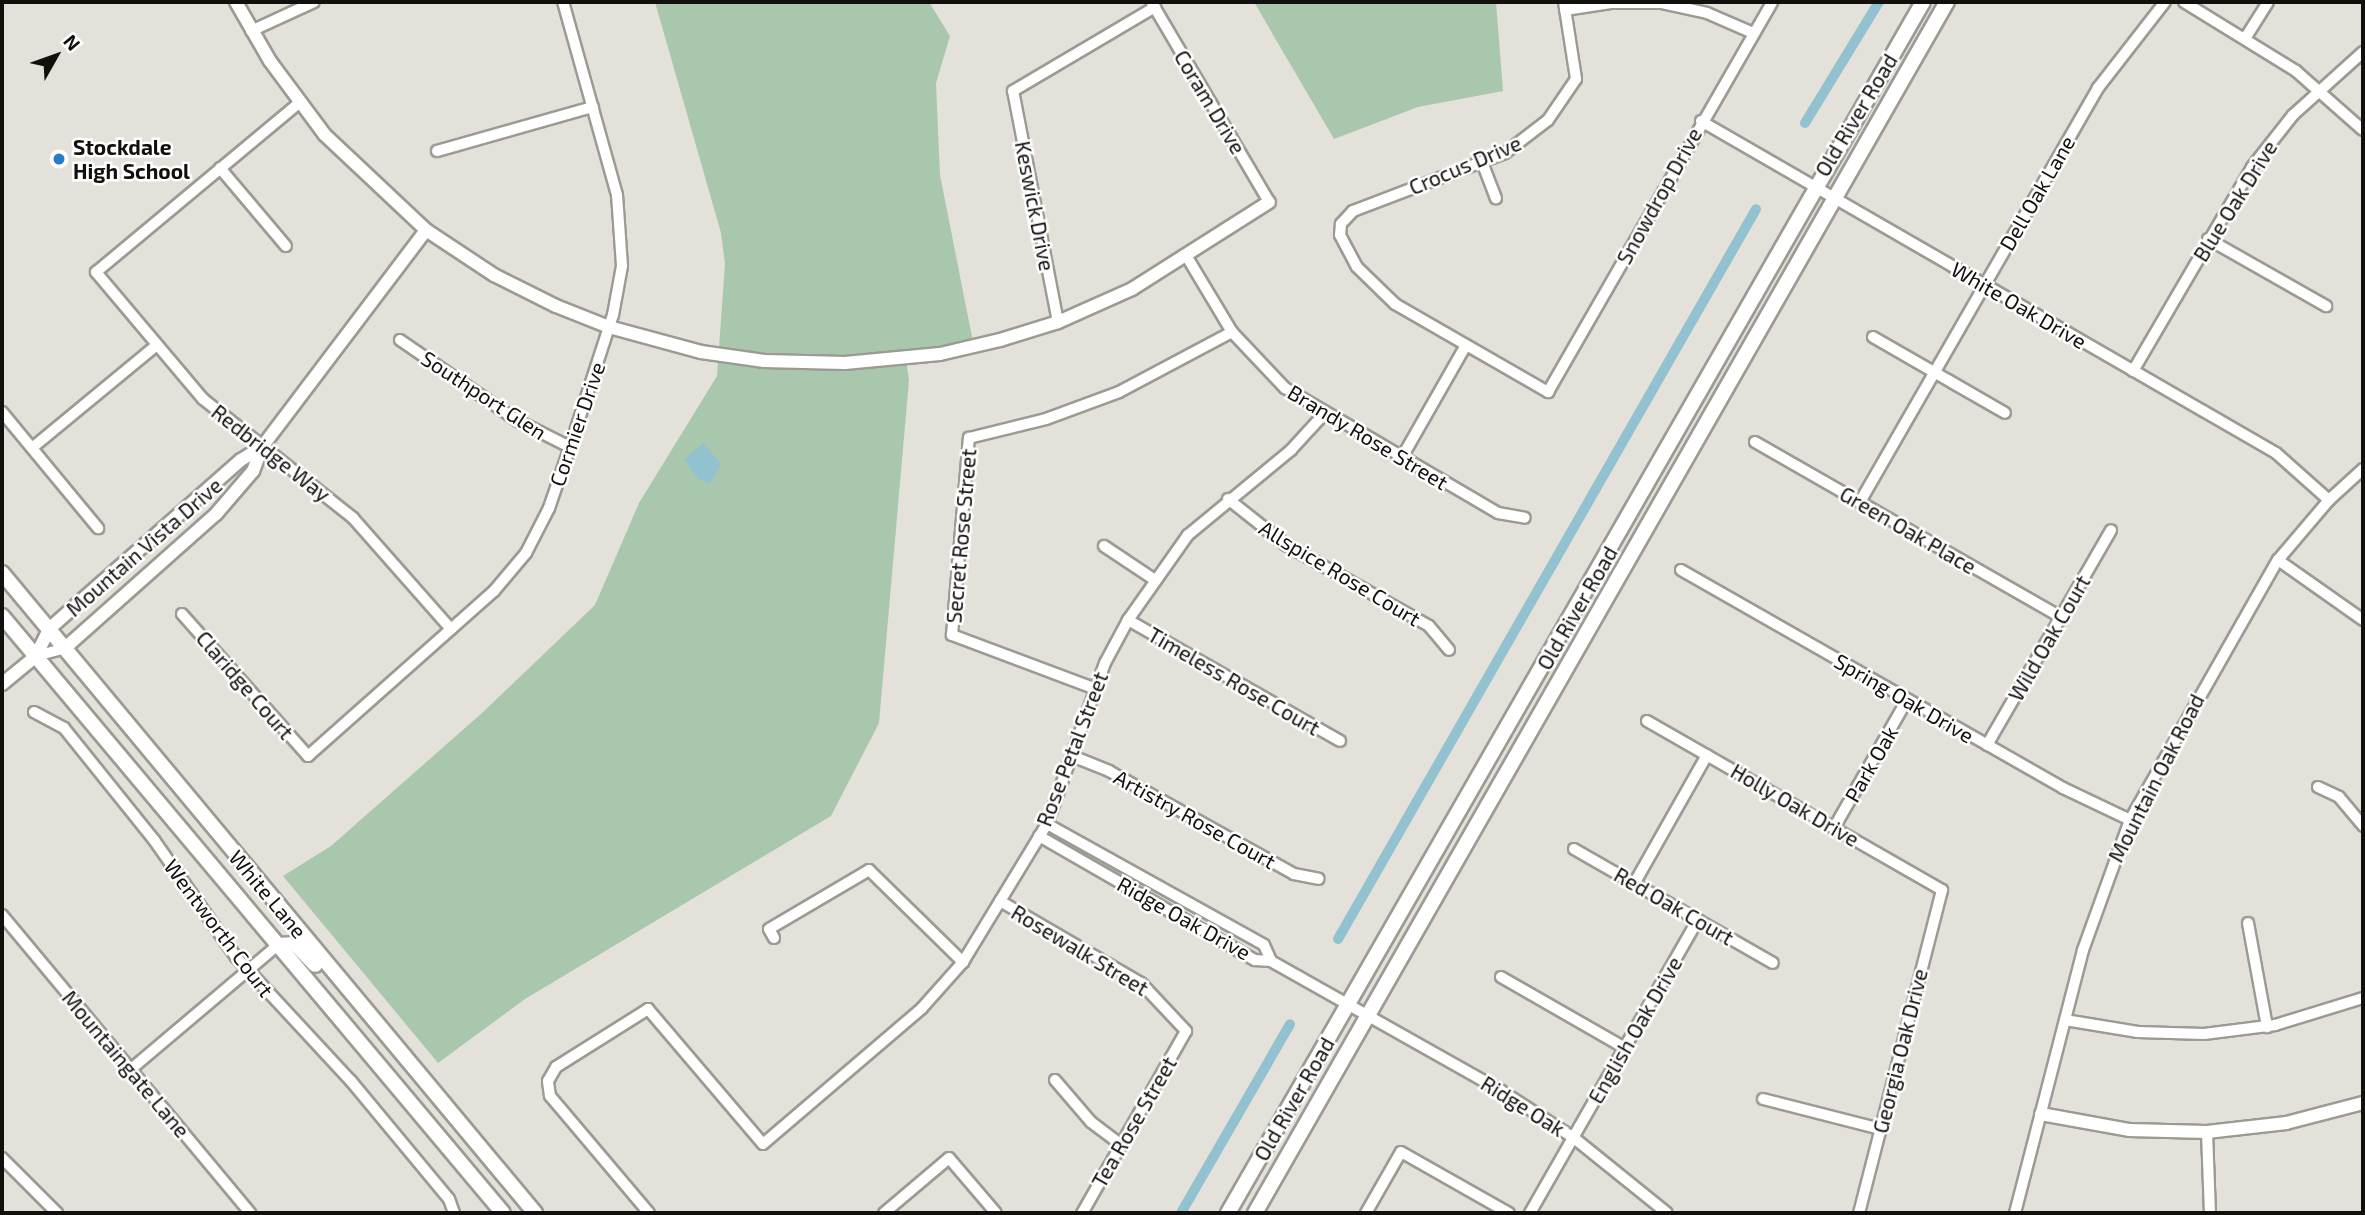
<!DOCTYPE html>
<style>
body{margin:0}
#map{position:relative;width:2365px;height:1215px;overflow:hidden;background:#e4e1da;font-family:"Exo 2",sans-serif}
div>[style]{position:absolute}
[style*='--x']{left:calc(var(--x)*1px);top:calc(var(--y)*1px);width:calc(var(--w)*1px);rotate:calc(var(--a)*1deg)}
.green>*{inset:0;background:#a8c7ad}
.water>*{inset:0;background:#92c1cf}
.canal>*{height:10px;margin:-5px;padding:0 5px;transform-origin:5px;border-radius:5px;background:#92c1cf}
.roads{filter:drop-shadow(2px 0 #9c9a93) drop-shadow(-2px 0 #9c9a93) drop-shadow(0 2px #9c9a93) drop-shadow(0 -2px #9c9a93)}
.minor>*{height:10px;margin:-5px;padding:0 5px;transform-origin:5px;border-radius:5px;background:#fff}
.tertiary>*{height:12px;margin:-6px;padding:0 6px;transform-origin:6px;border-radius:6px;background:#fff}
.secondary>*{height:14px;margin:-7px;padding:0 7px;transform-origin:7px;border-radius:7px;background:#fff}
.dots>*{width:19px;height:19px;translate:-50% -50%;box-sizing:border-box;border:4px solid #fff;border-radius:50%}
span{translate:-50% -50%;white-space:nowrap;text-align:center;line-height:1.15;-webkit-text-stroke:5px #fff;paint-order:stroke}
.street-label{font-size:21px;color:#11100d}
.poi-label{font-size:21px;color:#11100d;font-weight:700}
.left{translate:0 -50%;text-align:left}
.frame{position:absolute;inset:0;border:4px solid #11100d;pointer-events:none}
.north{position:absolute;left:21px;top:21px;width:70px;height:70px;-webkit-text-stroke:5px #fff;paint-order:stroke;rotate:50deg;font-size:19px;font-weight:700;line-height:28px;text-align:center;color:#11100d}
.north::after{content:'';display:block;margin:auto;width:24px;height:32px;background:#11100d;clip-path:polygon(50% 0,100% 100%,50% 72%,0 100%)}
</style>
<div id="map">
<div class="green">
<div style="clip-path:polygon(655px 2px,929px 2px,950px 36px,936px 83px,940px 175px,974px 347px,906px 360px,909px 380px,879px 723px,831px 816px,525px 999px,438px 1063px,283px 876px,331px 846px,482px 713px,595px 605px,639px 503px,717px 376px,725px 264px,721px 233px)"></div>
<div style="clip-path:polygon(1254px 2px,1496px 2px,1503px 91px,1418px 107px,1334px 139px)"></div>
</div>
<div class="water">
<div style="clip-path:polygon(703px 443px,721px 464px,710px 484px,698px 479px,684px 460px)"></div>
</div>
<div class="canal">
<div style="--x:1805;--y:123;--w:142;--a:-58.6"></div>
<div style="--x:1338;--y:939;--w:841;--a:-60.2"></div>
<div style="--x:1181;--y:1213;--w:218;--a:-60"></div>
</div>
<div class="roads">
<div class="minor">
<div style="--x:1564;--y:2;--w:78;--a:81.1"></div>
<div style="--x:1576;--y:79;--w:50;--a:124.3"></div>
<div style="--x:1548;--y:120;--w:54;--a:142.5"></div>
<div style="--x:1505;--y:153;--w:163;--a:159.1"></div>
<div style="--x:1353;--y:211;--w:18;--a:133"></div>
<div style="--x:1341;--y:224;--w:11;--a:95"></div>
<div style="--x:1340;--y:235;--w:36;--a:62"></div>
<div style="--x:1357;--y:267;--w:53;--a:44.2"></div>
<div style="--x:1395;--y:304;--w:177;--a:29.9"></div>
<div style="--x:1548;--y:392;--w:450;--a:-60.1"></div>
<div style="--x:2184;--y:2;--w:132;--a:31.6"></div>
<div style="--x:2296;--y:71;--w:89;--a:41.4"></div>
<div style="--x:1152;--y:3;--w:231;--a:59.5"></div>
<div style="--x:1565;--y:10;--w:48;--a:-8.5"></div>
<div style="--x:1612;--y:3;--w:50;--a:0"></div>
<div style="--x:1662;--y:3;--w:46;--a:12.5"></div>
<div style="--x:1707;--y:13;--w:50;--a:23.5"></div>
<div style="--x:251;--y:31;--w:69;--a:-24.7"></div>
<div style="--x:2246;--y:37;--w:41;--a:-57.8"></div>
<div style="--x:299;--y:103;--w:264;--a:140.2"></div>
<div style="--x:96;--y:272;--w:166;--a:49.9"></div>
<div style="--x:203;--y:399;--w:191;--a:38.4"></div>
<div style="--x:353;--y:518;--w:148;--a:48.6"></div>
<div style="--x:1701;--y:121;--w:664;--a:30"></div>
<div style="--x:2276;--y:453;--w:71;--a:41.6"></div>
<div style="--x:437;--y:151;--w:162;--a:-15.8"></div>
<div style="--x:1482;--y:162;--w:39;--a:69"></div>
<div style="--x:220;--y:168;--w:102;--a:49.8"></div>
<div style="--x:2208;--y:239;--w:136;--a:29.6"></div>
<div style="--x:1187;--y:257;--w:87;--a:59"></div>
<div style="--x:1232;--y:332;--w:77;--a:46.6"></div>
<div style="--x:1285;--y:388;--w:247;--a:30.4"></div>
<div style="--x:1498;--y:513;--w:27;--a:10"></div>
<div style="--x:1058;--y:322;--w:235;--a:-101"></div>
<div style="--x:1013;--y:91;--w:165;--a:-30.6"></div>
<div style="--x:1873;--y:337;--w:152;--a:29.9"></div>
<div style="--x:400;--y:340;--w:143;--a:34.5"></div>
<div style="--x:518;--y:421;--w:58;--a:26.6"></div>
<div style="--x:2133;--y:371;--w:236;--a:-59.7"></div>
<div style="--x:2252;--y:167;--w:66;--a:-51.7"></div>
<div style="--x:2293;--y:115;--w:94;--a:-42"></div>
<div style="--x:2;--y:412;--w:151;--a:50.4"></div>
<div style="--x:1755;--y:442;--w:353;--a:29.8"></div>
<div style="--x:32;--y:448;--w:162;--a:-39.5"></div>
<div style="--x:1401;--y:459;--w:131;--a:-60.3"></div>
<div style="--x:1228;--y:499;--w:74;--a:38.4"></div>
<div style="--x:1286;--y:545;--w:164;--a:29.5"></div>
<div style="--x:1429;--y:626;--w:31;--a:50"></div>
<div style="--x:1860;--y:502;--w:478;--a:-60.1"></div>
<div style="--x:2098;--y:88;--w:109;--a:-52.1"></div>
<div style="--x:1104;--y:546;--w:61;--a:33.7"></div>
<div style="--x:2278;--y:560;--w:104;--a:35.2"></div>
<div style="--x:1681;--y:570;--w:440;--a:29.7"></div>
<div style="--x:2063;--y:788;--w:74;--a:25.5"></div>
<div style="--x:182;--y:614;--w:190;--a:48.4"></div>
<div style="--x:308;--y:756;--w:249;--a:-41.6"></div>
<div style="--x:494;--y:591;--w:50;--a:-49.9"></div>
<div style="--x:526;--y:553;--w:51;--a:-62.9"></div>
<div style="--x:549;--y:508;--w:65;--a:-71"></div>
<div style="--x:570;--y:447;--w:139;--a:-72"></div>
<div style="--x:613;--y:315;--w:50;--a:-79.6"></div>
<div style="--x:622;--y:266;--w:71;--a:-94"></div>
<div style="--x:617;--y:195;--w:200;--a:-105.6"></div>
<div style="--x:1128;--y:620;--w:244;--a:29.7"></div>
<div style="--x:36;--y:656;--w:30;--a:-15"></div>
<div style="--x:1096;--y:689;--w:154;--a:-159.4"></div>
<div style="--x:952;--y:635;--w:198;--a:-85.1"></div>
<div style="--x:969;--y:438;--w:79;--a:-13.9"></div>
<div style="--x:1046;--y:419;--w:78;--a:-20.3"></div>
<div style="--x:1119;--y:392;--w:128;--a:-28"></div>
<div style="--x:34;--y:712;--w:34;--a:28"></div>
<div style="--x:64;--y:728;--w:144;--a:51.2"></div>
<div style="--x:154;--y:840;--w:143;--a:55"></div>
<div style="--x:236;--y:957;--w:169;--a:47.2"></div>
<div style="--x:351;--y:1081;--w:153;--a:50.3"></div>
<div style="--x:449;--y:1199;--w:15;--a:70"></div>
<div style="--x:1647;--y:721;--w:340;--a:29.8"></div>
<div style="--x:1942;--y:890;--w:333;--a:104.4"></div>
<div style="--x:1987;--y:745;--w:248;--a:-60"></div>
<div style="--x:1072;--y:756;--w:40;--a:22"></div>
<div style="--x:1109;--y:771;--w:212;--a:29.1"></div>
<div style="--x:1294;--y:874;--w:25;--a:11"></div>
<div style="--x:2318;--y:787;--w:23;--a:25"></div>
<div style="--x:2339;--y:797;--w:38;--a:50"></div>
<div style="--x:1047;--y:824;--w:248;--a:29.1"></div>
<div style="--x:1264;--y:945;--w:17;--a:66"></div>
<div style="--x:1834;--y:828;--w:147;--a:-60.3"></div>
<div style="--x:1039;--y:836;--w:249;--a:29.9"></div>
<div style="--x:1255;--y:960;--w:16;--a:4"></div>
<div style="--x:1271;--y:961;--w:263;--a:29.4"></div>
<div style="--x:1500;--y:1090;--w:88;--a:33"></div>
<div style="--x:1574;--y:1138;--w:119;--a:38.9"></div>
<div style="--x:1574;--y:849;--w:229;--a:29.8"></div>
<div style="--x:1634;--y:884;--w:148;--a:-60.5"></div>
<div style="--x:1000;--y:901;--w:163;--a:30.2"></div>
<div style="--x:1141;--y:983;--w:66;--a:46.8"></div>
<div style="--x:1186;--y:1031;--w:210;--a:119.7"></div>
<div style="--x:2;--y:915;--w:388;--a:50.2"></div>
<div style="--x:2248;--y:923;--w:106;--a:79.6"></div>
<div style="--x:774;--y:938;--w:10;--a:-119"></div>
<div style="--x:769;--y:929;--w:116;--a:-30.5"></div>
<div style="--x:869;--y:870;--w:132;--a:44.4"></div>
<div style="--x:1501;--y:977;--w:143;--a:29.8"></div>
<div style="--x:2065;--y:1020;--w:74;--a:9.3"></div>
<div style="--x:2138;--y:1032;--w:66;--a:1.7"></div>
<div style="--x:2204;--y:1034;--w:72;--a:-7.2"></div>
<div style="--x:2275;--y:1025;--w:92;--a:-17.1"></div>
<div style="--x:130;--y:1070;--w:194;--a:-40.2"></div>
<div style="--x:1055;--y:1080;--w:55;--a:49.4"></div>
<div style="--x:1091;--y:1122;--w:38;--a:37"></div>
<div style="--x:1763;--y:1099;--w:122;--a:14.3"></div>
<div style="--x:2207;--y:1132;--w:81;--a:87.9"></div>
<div style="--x:2;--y:1158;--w:78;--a:45"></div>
<div style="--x:649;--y:1213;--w:153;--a:-130.2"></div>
<div style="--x:550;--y:1096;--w:15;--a:-98"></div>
<div style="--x:548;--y:1081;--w:16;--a:-60"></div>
<div style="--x:556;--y:1067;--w:109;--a:-32.2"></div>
<div style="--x:648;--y:1009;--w:177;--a:49.6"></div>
<div style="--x:763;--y:1144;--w:209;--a:-40.5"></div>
<div style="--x:922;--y:1008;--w:62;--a:-48.3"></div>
<div style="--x:963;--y:962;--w:162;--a:-58.7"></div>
<div style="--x:1047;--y:824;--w:171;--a:-70.2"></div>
<div style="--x:1105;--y:663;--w:49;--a:-61.9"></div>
<div style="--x:1128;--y:620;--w:104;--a:-54.8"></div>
<div style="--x:1188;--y:535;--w:134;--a:-39.5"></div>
<div style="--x:1291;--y:450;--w:47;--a:-47.6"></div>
<div style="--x:884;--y:1213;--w:85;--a:-40.2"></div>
<div style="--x:949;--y:1158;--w:72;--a:49.5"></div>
<div style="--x:1366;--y:1213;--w:70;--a:-60.2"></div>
<div style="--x:1401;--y:1152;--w:124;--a:29.5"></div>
<div style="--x:1530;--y:1213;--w:338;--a:-60.2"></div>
<div style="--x:2015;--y:1213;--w:272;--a:-75.5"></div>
<div style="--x:2083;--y:950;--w:138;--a:-70.1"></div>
<div style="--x:2130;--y:820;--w:299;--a:-60.4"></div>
<div style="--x:2278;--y:560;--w:79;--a:-49.6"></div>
<div style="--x:2329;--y:500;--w:46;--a:-42.4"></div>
</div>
<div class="tertiary">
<div style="--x:236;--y:2;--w:68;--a:60"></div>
<div style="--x:270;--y:61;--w:92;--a:53.4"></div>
<div style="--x:325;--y:135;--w:139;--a:43.2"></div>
<div style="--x:426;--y:230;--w:82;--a:33.5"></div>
<div style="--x:494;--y:275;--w:69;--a:26.6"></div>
<div style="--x:556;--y:306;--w:57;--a:21.6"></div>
<div style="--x:609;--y:327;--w:95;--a:15.2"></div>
<div style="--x:701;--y:352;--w:64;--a:8.1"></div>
<div style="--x:764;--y:361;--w:81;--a:1.4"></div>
<div style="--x:845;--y:363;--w:95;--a:-5.4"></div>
<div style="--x:940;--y:354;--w:62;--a:-13.1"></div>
<div style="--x:1000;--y:340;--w:61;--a:-17.2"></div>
<div style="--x:1058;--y:322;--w:81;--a:-24"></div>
<div style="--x:1132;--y:289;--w:162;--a:-32.4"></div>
<div style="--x:65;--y:648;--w:202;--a:-41.6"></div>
<div style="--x:216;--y:514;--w:57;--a:-49.3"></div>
<div style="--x:253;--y:471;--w:26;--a:-69"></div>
<div style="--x:262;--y:447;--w:272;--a:-52.9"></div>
<div style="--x:2;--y:684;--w:44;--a:-39.5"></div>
<div style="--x:36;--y:656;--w:30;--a:-64"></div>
<div style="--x:49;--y:629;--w:256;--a:-41.4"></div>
<div style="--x:241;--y:460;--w:25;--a:-32"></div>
<div style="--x:2041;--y:1114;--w:89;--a:10.3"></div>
<div style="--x:2129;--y:1130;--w:78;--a:1.5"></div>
<div style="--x:2207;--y:1132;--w:80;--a:-6.5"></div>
<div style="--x:2286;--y:1123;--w:80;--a:-14.6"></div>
</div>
<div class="secondary">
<div style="--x:2;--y:573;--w:833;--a:50.21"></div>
<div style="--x:2;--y:616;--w:779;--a:50"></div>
<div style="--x:278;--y:945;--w:17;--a:-3"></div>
<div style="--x:295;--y:944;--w:29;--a:46"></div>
<div style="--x:1228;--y:1213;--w:1396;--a:-60.15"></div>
<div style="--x:1255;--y:1213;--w:1395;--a:-60.26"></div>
</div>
</div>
<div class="dots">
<div style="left:59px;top:159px;background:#277bc9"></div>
</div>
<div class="street-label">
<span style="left:1210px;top:102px;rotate:59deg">Coram Drive</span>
<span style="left:1856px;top:115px;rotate:-59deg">Old River Road</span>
<span style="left:1465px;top:165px;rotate:-23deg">Crocus Drive</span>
<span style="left:2037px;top:193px;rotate:-60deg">Dell Oak Lane</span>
<span style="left:1659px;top:196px;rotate:-61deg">Snowdrop Drive</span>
<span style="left:2235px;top:201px;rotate:-58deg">Blue Oak Drive</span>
<span style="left:1035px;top:206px;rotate:79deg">Keswick Drive</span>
<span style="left:2019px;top:305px;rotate:30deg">White Oak Drive</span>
<span style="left:484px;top:395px;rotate:33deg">Southport Glen</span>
<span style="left:577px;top:424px;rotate:-71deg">Cormier Drive</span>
<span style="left:1368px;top:437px;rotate:31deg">Brandy Rose Street</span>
<span style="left:271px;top:453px;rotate:38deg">Redbridge Way</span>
<span style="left:1908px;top:530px;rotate:30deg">Green Oak Place</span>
<span style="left:961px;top:536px;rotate:-85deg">Secret Rose Street</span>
<span style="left:144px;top:547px;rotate:-41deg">Mountain Vista Drive</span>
<span style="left:1340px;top:573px;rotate:31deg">Allspice Rose Court</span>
<span style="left:1577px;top:608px;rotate:-60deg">Old River Road</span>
<span style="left:2049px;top:638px;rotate:-60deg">Wild Oak Court</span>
<span style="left:1234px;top:681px;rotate:30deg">Timeless Rose Court</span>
<span style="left:245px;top:685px;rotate:49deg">Claridge Court</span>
<span style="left:1904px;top:698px;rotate:30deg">Spring Oak Drive</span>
<span style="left:1072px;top:749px;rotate:-69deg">Rose Petal Street</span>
<span style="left:1871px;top:764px;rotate:-60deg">Park Oak</span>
<span style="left:2156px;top:778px;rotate:-63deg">Mountain Oak Road</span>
<span style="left:1795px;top:805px;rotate:30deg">Holly Oak Drive</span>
<span style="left:1195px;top:819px;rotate:29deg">Artistry Rose Court</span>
<span style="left:268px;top:894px;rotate:50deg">White Lane</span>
<span style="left:1674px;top:906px;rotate:30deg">Red Oak Court</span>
<span style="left:1184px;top:918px;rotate:29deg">Ridge Oak Drive</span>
<span style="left:219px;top:928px;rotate:53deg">Wentworth Court</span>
<span style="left:1080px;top:950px;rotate:31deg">Rosewalk Street</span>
<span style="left:1635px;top:1030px;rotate:-60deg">English Oak Drive</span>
<span style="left:1900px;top:1051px;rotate:-76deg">Georgia Oak Drive</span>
<span style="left:126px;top:1064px;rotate:50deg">Mountaingate Lane</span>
<span style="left:1294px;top:1099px;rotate:-60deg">Old River Road</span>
<span style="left:1523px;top:1106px;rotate:32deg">Ridge Oak</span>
<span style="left:1134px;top:1122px;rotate:-60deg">Tea Rose Street</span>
</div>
<div class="poi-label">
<span class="left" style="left:73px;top:159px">Stockdale<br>High School</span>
</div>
<div class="frame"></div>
<div class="north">N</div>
</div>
